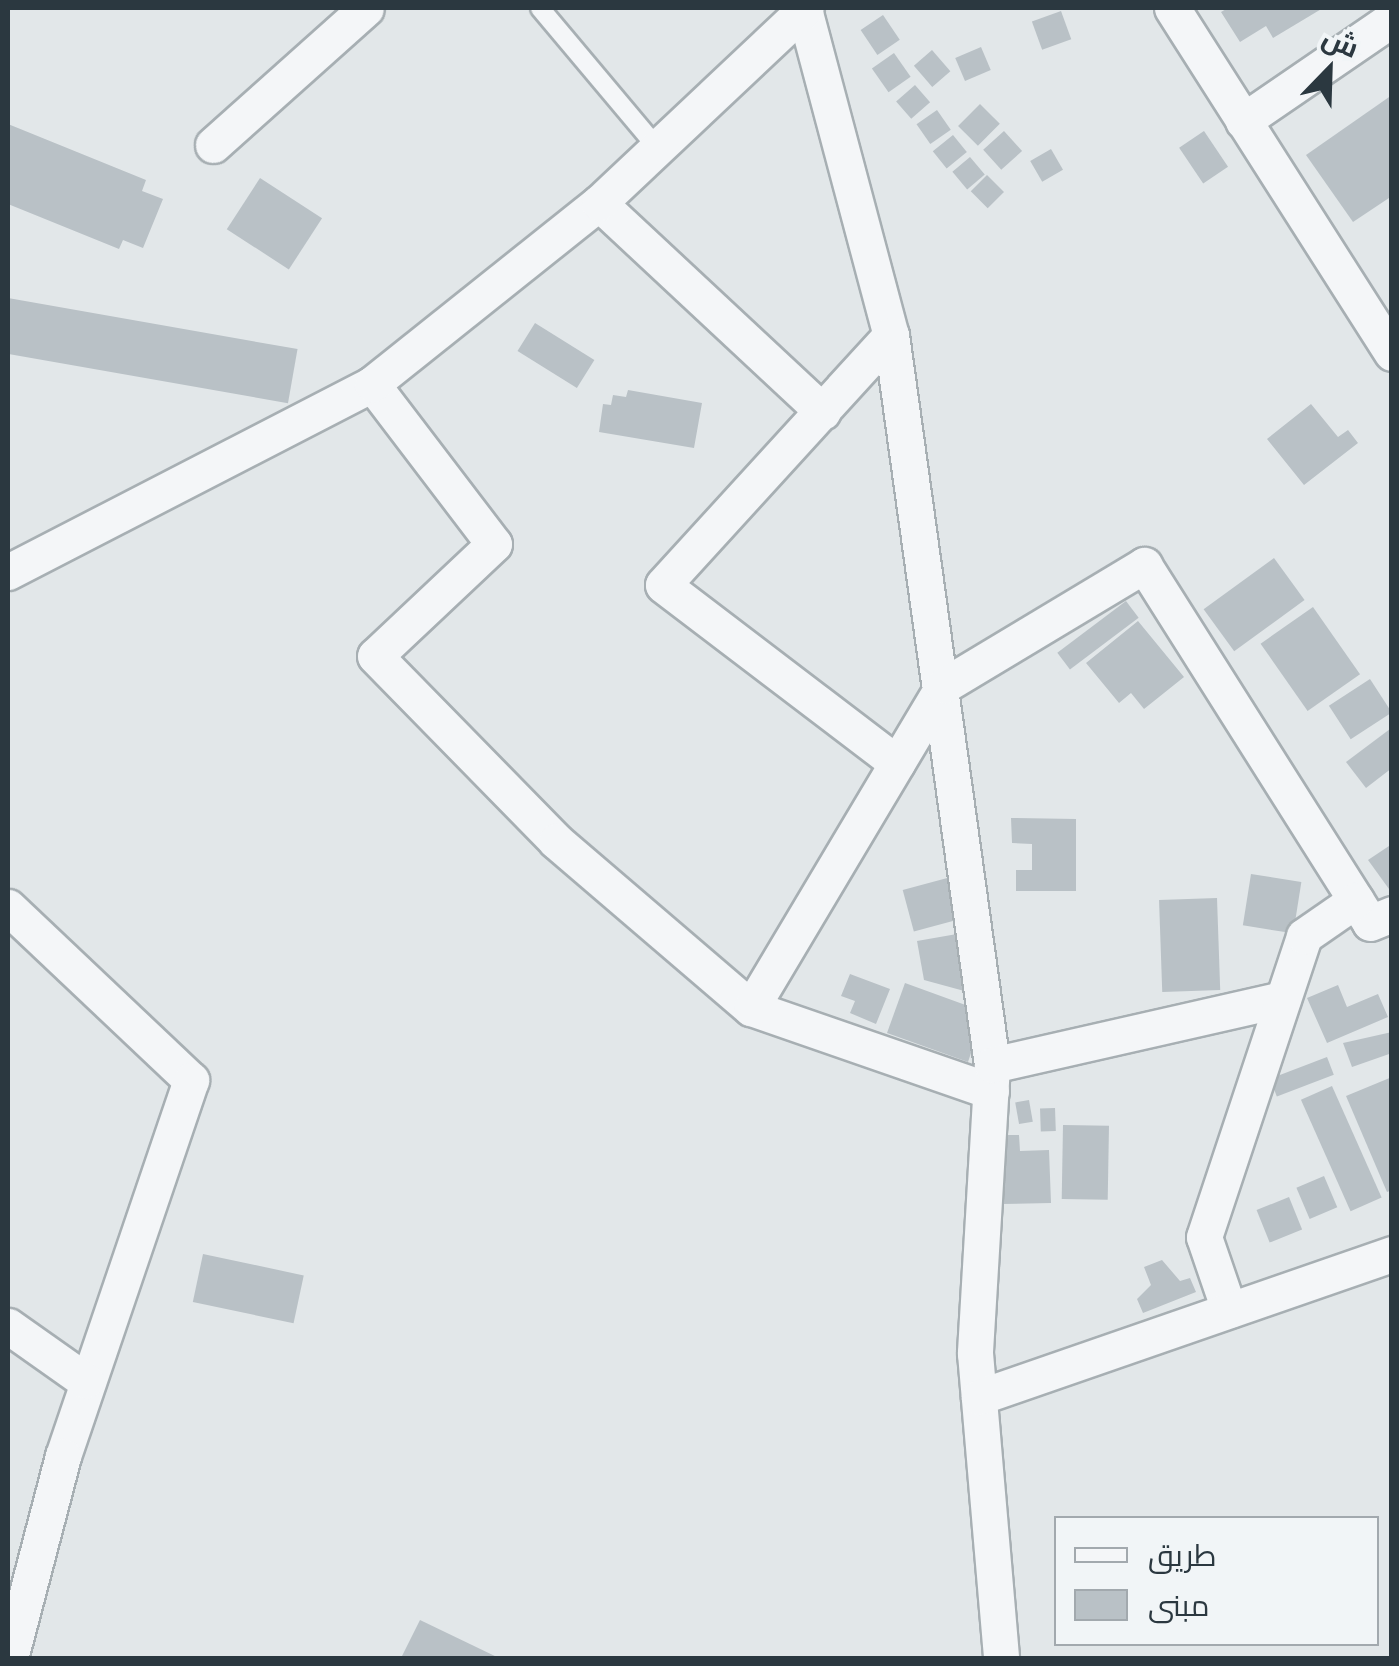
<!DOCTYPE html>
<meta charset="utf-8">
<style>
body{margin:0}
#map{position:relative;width:1399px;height:1666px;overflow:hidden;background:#e2e7e9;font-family:Ubuntu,Cairo,sans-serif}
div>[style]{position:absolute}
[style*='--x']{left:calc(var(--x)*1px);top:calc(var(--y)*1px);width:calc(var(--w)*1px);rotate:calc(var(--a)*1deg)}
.building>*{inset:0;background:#b9c1c6;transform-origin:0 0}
.roads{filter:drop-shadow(2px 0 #a7afb3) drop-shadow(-2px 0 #a7afb3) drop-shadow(0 2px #a7afb3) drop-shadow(0 -2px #a7afb3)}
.service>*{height:18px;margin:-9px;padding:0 9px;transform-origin:9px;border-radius:9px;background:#f4f6f8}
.minor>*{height:35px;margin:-17.5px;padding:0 17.5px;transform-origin:17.5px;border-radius:17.5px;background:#f4f6f8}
span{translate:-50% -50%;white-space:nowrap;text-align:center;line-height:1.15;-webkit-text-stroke:8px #f1f5f7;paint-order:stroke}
.frame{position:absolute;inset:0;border:10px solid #2b3840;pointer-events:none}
.legend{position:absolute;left:1054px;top:1516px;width:325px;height:130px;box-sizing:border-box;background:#f1f5f7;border:2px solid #a2a9ae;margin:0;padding:12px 18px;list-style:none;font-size:30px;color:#2b3840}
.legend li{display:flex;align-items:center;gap:20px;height:50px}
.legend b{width:50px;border:2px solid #a2a9ae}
.north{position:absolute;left:1279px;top:20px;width:100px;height:100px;-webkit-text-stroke:8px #f1f5f7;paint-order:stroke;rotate:23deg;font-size:28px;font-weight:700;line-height:40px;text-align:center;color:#2b3840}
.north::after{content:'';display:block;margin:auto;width:35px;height:45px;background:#2b3840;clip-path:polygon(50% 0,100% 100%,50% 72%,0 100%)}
</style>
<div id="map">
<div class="building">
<div style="clip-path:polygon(1228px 8px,1323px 8px,1273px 38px,1266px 26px,1240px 42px,1221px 12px)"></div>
<div style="left:1061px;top:11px;width:30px;height:31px;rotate:70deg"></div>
<div style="left:883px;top:15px;width:30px;height:27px;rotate:56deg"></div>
<div style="left:981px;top:47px;width:25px;height:28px;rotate:67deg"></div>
<div style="left:932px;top:50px;width:28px;height:24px;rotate:49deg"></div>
<div style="left:894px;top:53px;width:29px;height:27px;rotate:55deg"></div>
<div style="left:915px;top:85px;width:23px;height:25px;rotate:49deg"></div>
<div style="clip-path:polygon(1392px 95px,1392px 196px,1353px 222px,1306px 155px)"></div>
<div style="left:980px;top:104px;width:28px;height:31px;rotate:45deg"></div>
<div style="left:937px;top:110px;width:24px;height:25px;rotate:55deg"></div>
<div style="clip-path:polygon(8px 124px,146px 180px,142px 191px,163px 199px,143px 248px,123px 240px,119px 249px,8px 204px)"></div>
<div style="left:1004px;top:131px;width:27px;height:28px;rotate:48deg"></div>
<div style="left:1204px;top:131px;width:43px;height:30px;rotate:56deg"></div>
<div style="left:953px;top:135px;width:22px;height:26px;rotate:51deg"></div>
<div style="left:1051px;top:149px;width:24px;height:24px;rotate:60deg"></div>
<div style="left:970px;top:157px;width:23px;height:23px;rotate:50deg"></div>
<div style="left:987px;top:175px;width:24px;height:23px;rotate:45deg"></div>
<div style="left:260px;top:178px;width:74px;height:61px;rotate:33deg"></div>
<div style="left:8px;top:298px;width:294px;height:55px;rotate:10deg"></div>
<div style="left:535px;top:323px;width:70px;height:33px;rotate:32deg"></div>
<div style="clip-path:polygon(628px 390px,702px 403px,694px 448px,599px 432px,603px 404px,611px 405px,613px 395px,626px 397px)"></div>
<div style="clip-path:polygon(1311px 404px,1338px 437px,1348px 430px,1358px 443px,1304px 485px,1267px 439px)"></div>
<div style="left:1274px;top:558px;width:52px;height:87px;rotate:54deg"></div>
<div style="left:1126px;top:601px;width:21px;height:86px;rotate:53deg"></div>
<div style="left:1313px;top:607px;width:82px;height:64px;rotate:55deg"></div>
<div style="clip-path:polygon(1138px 621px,1184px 677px,1144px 709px,1131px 693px,1119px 703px,1086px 663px)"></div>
<div style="left:1370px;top:679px;width:40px;height:49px;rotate:57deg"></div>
<div style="clip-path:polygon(1390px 729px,1392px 768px,1366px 788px,1346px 762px)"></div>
<div style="clip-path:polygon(1011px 818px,1076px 819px,1076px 891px,1016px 891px,1016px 870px,1032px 870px,1032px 844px,1012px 843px)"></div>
<div style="clip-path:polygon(1392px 844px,1392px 887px,1389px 889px,1368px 860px)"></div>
<div style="left:1251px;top:874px;width:51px;height:52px;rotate:9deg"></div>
<div style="left:951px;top:877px;width:43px;height:50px;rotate:75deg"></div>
<div style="left:1217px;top:898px;width:92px;height:58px;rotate:88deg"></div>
<div style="clip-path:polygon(957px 934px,968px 992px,924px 980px,917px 941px)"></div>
<div style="clip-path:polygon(850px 974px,890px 989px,876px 1024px,850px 1013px,855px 1001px,841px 996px)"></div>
<div style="clip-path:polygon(905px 983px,971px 1007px,977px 1035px,968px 1062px,887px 1033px)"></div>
<div style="clip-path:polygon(1338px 985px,1347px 1007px,1378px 994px,1388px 1017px,1327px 1043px,1307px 998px)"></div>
<div style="clip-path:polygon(1392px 1032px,1392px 1053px,1352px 1067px,1343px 1043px)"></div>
<div style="left:1327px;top:1057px;width:19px;height:61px;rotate:69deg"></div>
<div style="clip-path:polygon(1392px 1077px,1392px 1190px,1387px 1192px,1346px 1096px)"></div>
<div style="left:1332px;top:1086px;width:122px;height:34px;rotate:66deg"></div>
<div style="left:1029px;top:1100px;width:22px;height:14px;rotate:80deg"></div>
<div style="left:1055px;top:1108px;width:23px;height:15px;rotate:88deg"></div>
<div style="left:1063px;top:1125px;width:46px;height:74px;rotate:1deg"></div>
<div style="clip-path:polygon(999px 1135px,1019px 1135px,1020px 1151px,1049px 1150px,1051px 1203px,1001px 1204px)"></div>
<div style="left:1324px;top:1176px;width:34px;height:30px;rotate:67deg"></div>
<div style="left:1289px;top:1197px;width:35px;height:35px;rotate:68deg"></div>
<div style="left:203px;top:1254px;width:103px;height:49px;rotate:12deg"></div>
<div style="clip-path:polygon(1162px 1260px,1180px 1281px,1190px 1278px,1196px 1292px,1143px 1313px,1137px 1299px,1151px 1285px,1144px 1267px)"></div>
<div style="clip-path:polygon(420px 1620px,499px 1658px,401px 1658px)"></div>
</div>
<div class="roads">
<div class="service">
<div style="--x:540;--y:8;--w:180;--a:50"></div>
</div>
<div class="minor">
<div style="--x:1172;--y:8;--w:409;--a:57.5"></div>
<div style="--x:804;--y:9;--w:337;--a:75.1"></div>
<div style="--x:891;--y:335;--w:737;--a:82.12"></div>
<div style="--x:992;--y:1065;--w:289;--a:93.4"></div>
<div style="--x:975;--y:1353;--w:306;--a:85.1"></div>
<div style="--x:1243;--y:121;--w:181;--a:-34.4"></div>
<div style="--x:213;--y:145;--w:205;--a:-41.8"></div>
<div style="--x:599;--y:203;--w:306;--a:43"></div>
<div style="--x:891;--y:335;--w:338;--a:132.4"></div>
<div style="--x:663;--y:585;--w:294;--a:37.3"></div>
<div style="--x:372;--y:384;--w:201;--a:52.7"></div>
<div style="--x:494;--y:544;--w:163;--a:136.7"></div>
<div style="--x:375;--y:656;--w:259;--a:45.6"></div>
<div style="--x:556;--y:841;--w:257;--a:40.6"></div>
<div style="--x:751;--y:1008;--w:254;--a:19.1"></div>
<div style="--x:8;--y:572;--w:410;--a:-27.3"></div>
<div style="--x:372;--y:384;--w:290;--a:-38.6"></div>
<div style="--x:599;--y:203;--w:284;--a:-43.3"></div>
<div style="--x:8;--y:907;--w:252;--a:43.4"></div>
<div style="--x:191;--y:1080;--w:397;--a:108.8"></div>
<div style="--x:63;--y:1456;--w:209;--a:104.7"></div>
<div style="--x:751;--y:1008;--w:375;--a:-59.2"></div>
<div style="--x:943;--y:686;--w:235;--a:-31"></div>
<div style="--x:1144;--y:565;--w:423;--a:57.7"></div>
<div style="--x:1370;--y:923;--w:24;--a:-22"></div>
<div style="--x:992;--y:1065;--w:298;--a:-12.8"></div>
<div style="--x:1229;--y:1310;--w:77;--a:-108.9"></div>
<div style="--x:1204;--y:1237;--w:317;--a:-71.6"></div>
<div style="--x:1304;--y:936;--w:63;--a:-34.7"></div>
<div style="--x:8;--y:1326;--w:95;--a:35.2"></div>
<div style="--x:979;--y:1397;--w:437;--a:-19.1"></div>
</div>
</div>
<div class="frame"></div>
<ul class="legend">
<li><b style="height:12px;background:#f4f6f8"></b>طريق</li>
<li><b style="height:28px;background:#b9c1c6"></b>مبنى</li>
</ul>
<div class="north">ش</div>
</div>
